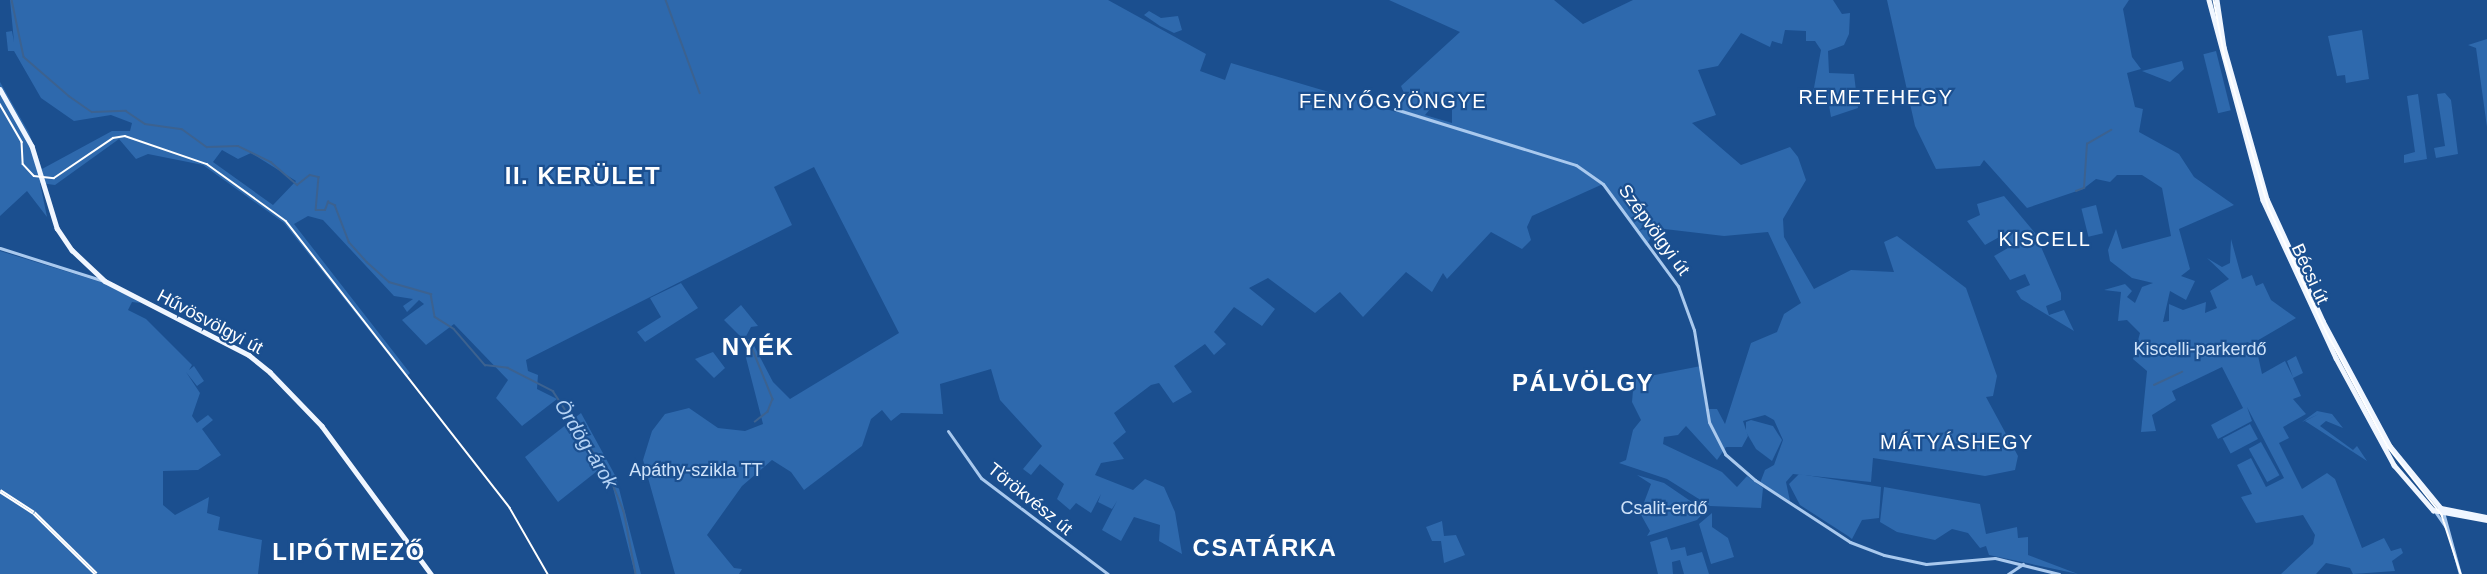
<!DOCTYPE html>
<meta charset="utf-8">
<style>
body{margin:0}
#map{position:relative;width:2487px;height:574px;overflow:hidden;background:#1b4f8f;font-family:Helvetica,sans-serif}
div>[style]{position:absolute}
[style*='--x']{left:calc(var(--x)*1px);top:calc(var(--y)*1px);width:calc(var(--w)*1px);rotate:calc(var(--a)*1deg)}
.green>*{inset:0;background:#2e69ad;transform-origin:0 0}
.stream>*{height:1.5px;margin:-0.75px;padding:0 0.75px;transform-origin:0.75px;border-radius:0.75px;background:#3c6290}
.minor>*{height:3px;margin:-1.5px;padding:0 1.5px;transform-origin:1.5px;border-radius:1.5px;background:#a9c9ee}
.major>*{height:4.5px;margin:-2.25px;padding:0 2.25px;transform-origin:2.25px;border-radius:2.25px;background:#f0f6ff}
.tram>*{height:1.5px;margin:-0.75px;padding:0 0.75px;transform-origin:0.75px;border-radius:0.75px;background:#fff}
.rail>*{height:4px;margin-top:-2px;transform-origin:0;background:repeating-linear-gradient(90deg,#1b4f8f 0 4.5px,#fff 0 9px);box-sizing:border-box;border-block:2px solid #fff}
span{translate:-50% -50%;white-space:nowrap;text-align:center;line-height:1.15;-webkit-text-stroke:4.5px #1b4f8f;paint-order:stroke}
.street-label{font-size:18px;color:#fff}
.park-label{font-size:18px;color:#cfe3fa}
.neighbourhood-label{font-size:20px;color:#fff;letter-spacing:1.5px}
.water-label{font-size:20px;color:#b5d3f5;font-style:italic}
.district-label{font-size:24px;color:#fff;font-weight:700;letter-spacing:1.5px}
</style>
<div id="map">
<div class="green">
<div style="clip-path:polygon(evenodd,10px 0,1108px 0,1206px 54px,1200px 71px,1225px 80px,1231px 63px,1396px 112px,1404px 93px,1401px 86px,1460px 32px,1389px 0,1554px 0,1583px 24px,1633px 0,1833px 0,1842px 14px,1850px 13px,1849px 34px,1844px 45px,1828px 51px,1829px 73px,1854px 74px,1858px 108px,1831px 117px,1827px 94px,1813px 93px,1821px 50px,1815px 41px,1806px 41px,1806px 31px,1785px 30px,1782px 44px,1772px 41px,1770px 47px,1741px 33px,1718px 66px,1698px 70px,1716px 115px,1692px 123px,1741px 165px,1790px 147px,1798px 157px,1806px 180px,1783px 219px,1784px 237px,1814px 289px,1851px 270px,1894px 272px,1884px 242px,1897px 236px,1966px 288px,1997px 376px,1993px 396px,1986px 397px,2018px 456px,2015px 470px,1985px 476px,1873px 458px,1871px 482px,1793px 474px,1786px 482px,1790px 501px,1760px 483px,1765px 470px,1774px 465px,1783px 440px,1774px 420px,1765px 415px,1743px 421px,1748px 436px,1742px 447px,1726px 447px,1717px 460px,1686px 426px,1678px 435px,1664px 437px,1663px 444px,1722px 472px,1737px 487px,1747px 476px,1763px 488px,1761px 508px,1710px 506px,1667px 479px,1619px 463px,1626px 460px,1633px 430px,1641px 420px,1632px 402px,1634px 379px,1701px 366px,1706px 409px,1717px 409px,1725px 424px,1751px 343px,1777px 332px,1784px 314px,1801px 303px,1768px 232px,1724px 236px,1656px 228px,1646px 246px,1603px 184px,1532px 216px,1527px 227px,1531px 240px,1522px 249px,1491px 232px,1447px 279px,1443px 273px,1432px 292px,1406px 272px,1363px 317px,1340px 292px,1315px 313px,1268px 278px,1249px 288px,1275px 309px,1262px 326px,1234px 307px,1214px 332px,1226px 344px,1214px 355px,1205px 344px,1174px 366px,1192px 392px,1173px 403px,1159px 383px,1151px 385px,1114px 413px,1126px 432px,1113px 443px,1124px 459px,1101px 463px,1095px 475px,1133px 490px,1145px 479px,1164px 487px,1175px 512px,1182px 554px,1159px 541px,1160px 525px,1134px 517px,1121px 541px,1102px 530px,1117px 501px,1112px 509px,1098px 502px,1101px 494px,1091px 513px,1076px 503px,1070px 510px,1057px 499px,1064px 484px,1040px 464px,1031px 475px,1023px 469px,1042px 446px,1000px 400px,991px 369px,940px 384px,943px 414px,901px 413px,891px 421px,882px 410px,871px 419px,862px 446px,804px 490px,791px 472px,772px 460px,742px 486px,707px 535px,734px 568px,742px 569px,739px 574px,675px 574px,643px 460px,652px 431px,665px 414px,689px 408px,718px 428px,745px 431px,763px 424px,745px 354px,750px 338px,773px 382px,790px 399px,899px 333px,814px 167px,774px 187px,792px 225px,526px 360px,528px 371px,538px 375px,537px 389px,557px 399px,522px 426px,496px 398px,508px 380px,454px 324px,426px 345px,402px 320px,424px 304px,419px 300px,407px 312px,403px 306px,413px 299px,394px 296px,323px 220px,308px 216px,294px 224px,410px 373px,406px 377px,284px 223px,203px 165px,148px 154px,136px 159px,119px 139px,55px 185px,40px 183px,47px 217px,27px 191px,0 216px,0 82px,29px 133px,42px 169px,112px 131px,130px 131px,132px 123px,111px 115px,74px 121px,41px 98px,14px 51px,8px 51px,6px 32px,12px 31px,14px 42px,10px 0,1437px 101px,1452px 106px,1452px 123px,1425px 115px,1437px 101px,10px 0,222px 150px,238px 159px,251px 153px,296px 181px,273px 205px,213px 162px,222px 150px)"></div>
<div style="clip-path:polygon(1887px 0,2129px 0,2123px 9px,2132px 57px,2141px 69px,2127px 73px,2135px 107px,2143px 109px,2139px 132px,2179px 154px,2194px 177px,2234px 205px,2179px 229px,2190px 269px,2181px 276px,2195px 281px,2186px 300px,2170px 291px,2163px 322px,2169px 321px,2169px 304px,2183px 310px,2206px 302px,2205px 313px,2217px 308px,2210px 291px,2229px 279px,2207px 258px,2222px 267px,2230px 263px,2231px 239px,2242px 279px,2252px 275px,2256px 286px,2263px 283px,2271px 300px,2296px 318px,2255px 342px,2262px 374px,2285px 361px,2293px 377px,2287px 361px,2296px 356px,2303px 373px,2293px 378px,2301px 396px,2293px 399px,2306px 414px,2283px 427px,2289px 438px,2279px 443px,2302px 489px,2327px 473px,2335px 479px,2362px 548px,2384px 538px,2391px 551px,2401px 548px,2403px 553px,2392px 561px,2395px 571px,2353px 574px,2350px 568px,2326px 563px,2316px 574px,2281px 574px,2313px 544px,2315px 535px,2303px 515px,2256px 523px,2241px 497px,2252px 494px,2237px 465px,2251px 458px,2266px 487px,2284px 478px,2247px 407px,2252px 421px,2218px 439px,2211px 425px,2243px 408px,2222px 367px,2172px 391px,2176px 400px,2152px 415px,2156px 431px,2141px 432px,2147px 371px,2133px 359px,2140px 333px,2127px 320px,2118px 321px,2121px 292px,2104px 290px,2125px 284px,2132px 291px,2127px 297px,2135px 303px,2142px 287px,2153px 283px,2132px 278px,2110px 261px,2108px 250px,2116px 229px,2122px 249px,2171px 236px,2162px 188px,2142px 175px,2117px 175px,2110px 182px,2096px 179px,2083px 189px,2027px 208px,1984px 160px,1980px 166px,1936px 169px,1915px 126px)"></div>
<div style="clip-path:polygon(1149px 11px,1161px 18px,1178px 16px,1182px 30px,1174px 33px,1160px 26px,1144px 15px)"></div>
<div style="clip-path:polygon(2362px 30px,2369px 79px,2346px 83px,2345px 75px,2337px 76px,2328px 36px)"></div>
<div style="clip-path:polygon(2487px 39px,2487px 127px,2476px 48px,2468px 45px)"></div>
<div style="left:2216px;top:51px;width:61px;height:13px;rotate:76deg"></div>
<div style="clip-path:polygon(2182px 61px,2184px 69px,2170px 82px,2142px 71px)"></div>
<div style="clip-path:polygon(2445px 93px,2451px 100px,2458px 154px,2436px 158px,2434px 148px,2445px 146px,2437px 94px)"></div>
<div style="clip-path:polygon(2418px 94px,2427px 159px,2404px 163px,2404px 155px,2415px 152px,2407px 96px)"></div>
<div style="clip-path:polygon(2004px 196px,2035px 233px,2061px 293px,2061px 300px,2046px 306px,2049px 315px,2064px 310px,2074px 331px,2021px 299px,2016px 291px,2030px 285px,2025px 274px,2010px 280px,1994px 256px,2008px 248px,2001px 236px,1985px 245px,1967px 221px,1980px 215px,1977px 204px)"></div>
<div style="left:2096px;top:205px;width:29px;height:15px;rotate:76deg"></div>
<div style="clip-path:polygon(0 251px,104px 283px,141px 303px,132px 302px,128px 310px,146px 319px,192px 365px,189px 370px,194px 366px,204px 381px,197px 386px,186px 372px,200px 393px,192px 416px,197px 423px,208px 415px,213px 420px,202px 429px,221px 455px,198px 470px,163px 471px,163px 505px,175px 515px,209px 497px,207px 513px,220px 517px,218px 530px,262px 540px,258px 574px,0 574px)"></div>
<div style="clip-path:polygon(681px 283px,698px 308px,645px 342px,637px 332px,661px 317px,650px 298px)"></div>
<div style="clip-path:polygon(741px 305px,758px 326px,751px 327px,744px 340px,724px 320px)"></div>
<div style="clip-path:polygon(713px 352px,725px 368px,714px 378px,695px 359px)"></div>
<div style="clip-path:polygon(2317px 411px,2332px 414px,2343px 428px,2326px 421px,2320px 426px,2353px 450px,2357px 446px,2367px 461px,2305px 421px,2319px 414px,2302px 422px)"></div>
<div style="clip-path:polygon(581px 413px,616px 477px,641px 574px,635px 574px,609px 472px,601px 468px,558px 502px,525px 457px)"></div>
<div style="clip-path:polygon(1751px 420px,1773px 426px,1782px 440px,1772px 461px,1756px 449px,1746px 432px,1746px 422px)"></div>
<div style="left:2250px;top:424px;width:17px;height:31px;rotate:62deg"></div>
<div style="left:2261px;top:442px;width:38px;height:14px;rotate:61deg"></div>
<div style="clip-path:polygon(1799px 474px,1881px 487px,1879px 518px,1862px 520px,1852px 539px,1848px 536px,1800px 505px,1789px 484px)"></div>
<div style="clip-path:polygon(1637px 475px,1664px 483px,1705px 511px,1697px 520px,1647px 536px,1650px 531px,1640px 513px,1651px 484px)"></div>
<div style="clip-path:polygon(1884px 487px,1980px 504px,1986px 534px,2017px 527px,2018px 538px,2028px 537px,2028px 555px,2078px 574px,1989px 555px,1986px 546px,1980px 548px,1968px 533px,1952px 529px,1935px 540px,1897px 532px,1880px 522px)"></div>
<div style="clip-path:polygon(1712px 513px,1712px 527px,1728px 538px,1734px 557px,1711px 564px,1699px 524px)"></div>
<div style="clip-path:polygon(1442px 521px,1444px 536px,1456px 535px,1465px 555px,1444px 563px,1441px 541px,1432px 541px,1426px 527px)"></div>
<div style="clip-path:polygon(1667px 537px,1671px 550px,1685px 547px,1687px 556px,1702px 552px,1709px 574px,1684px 574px,1680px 560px,1672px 562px,1673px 574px,1658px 574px,1650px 542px)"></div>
</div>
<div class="stream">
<div style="--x:12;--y:0;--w:58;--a:78.1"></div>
<div style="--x:24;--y:57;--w:60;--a:40.9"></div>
<div style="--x:69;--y:96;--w:28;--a:35"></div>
<div style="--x:92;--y:112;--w:34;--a:-2"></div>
<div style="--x:126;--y:111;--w:23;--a:34"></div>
<div style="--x:145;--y:124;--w:37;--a:8"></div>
<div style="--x:182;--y:129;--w:31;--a:36"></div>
<div style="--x:207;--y:147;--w:31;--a:-2"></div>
<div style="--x:238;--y:146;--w:37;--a:26"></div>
<div style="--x:271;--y:162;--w:35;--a:41"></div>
<div style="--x:297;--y:185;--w:16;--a:-38"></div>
<div style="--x:310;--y:175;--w:9;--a:13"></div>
<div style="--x:319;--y:177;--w:33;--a:95"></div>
<div style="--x:316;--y:210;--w:9;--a:0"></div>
<div style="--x:325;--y:210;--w:9;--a:-69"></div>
<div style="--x:328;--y:202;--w:8;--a:23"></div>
<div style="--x:335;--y:205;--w:40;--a:69"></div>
<div style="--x:349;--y:242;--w:27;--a:48"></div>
<div style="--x:367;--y:262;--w:30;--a:42"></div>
<div style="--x:389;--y:282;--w:44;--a:15.9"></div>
<div style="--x:431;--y:294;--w:23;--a:80"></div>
<div style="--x:435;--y:317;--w:22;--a:32"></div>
<div style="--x:454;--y:329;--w:48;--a:49.3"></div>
<div style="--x:485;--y:365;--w:23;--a:7"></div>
<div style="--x:508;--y:368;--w:51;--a:27.1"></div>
<div style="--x:553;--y:391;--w:103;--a:56.5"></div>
<div style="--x:610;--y:477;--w:37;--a:68"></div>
<div style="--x:624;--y:511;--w:64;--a:79.2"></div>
<div style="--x:666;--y:0;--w:99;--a:69.9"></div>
<div style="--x:2076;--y:191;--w:9;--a:-21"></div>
<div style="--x:2084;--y:188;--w:44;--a:-86.1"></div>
<div style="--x:2087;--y:144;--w:28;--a:-30"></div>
<div style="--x:749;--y:340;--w:64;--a:67.9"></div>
<div style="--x:773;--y:399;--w:14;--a:111"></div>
<div style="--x:768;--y:412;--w:16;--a:142"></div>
<div style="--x:2154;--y:385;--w:31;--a:-25"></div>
</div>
<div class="minor">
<div style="--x:1395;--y:109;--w:189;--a:17.2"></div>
<div style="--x:1576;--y:165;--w:33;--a:35"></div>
<div style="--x:1603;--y:184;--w:127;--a:53.7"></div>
<div style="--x:1678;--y:286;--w:47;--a:70"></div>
<div style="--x:1694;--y:330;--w:93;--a:80.7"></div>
<div style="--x:1709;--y:422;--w:36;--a:63"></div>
<div style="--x:1725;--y:454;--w:40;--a:41"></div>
<div style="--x:1755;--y:480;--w:113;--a:33.1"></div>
<div style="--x:1850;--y:542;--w:36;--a:21"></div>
<div style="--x:1884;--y:555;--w:43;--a:12.1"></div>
<div style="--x:1926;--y:564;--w:69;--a:-5"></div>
<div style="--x:1995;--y:558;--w:66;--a:14"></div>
<div style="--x:0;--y:248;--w:109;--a:17.6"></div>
<div style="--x:948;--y:431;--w:57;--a:54.9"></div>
<div style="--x:981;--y:478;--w:159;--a:37.1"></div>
<div style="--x:2443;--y:512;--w:64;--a:74.7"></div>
<div style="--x:2436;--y:513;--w:19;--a:55"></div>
<div style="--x:2008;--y:574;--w:18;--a:-34"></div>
</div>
<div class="major">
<div style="--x:2209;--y:0;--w:207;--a:74.9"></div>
<div style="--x:2263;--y:200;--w:174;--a:65.2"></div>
<div style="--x:2336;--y:358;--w:122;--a:61.5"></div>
<div style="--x:2394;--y:465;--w:60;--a:49.1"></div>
<div style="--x:2433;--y:510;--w:55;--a:10.5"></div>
<div style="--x:2217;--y:0;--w:48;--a:81.5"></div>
<div style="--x:2224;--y:47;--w:158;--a:74.2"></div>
<div style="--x:2267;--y:199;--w:134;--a:65.3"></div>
<div style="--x:2323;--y:321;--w:142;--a:61.8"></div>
<div style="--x:2390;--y:446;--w:80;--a:50.6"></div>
<div style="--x:2441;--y:508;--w:47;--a:11.1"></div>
<div style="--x:0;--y:89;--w:65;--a:60.7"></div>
<div style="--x:32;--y:146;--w:86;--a:73"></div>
<div style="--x:57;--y:228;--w:27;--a:56"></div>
<div style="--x:72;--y:250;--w:45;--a:43.2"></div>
<div style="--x:105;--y:281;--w:162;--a:27.2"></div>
<div style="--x:249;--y:355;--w:27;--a:39"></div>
<div style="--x:270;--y:372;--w:75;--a:46.1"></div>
<div style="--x:322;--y:426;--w:184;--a:53.6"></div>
</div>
<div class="tram">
<div style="--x:2214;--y:0;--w:59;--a:79.3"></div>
<div style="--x:2225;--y:58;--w:156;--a:73.7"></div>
<div style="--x:2269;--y:208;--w:136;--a:65.1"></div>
<div style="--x:2326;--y:331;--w:132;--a:61.9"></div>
<div style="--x:2388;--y:447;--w:87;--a:51.5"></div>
<div style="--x:2442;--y:515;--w:62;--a:72.1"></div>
<div style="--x:0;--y:104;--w:44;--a:59.9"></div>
<div style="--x:22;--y:142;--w:22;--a:87"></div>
<div style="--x:23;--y:164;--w:16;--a:47"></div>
<div style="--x:34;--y:176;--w:20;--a:6"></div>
<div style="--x:54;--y:178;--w:71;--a:-34.1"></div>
<div style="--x:113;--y:138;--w:12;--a:-9"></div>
<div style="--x:125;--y:136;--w:87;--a:18.9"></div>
<div style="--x:207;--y:164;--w:97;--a:35.8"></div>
<div style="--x:286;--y:221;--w:364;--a:52"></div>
<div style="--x:510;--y:508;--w:76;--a:60.1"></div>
</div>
<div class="rail">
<div style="--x:0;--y:491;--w:40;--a:32.9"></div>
<div style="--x:34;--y:513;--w:87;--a:44.5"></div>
</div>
<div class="street-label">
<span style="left:1654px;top:230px;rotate:54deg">Szépvölgyi út</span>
<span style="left:2310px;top:274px;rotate:65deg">Bécsi út</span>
<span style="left:210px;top:322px;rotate:28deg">Hűvösvölgyi út</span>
<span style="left:1030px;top:499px;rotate:39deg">Törökvész út</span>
</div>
<div class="park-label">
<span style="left:2200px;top:349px">Kiscelli-parkerdő</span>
<span style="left:696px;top:470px">Apáthy-szikla TT</span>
<span style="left:1664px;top:508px">Csalit-erdő</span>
</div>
<div class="neighbourhood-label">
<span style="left:1876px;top:97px">REMETEHEGY</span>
<span style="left:1393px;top:101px">FENYŐGYÖNGYE</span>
<span style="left:2045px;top:239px">KISCELL</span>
<span style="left:1957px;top:442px">MÁTYÁSHEGY</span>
</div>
<div class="water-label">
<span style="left:586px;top:444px;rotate:58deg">Ördög-árok</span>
</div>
<div class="district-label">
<span style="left:583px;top:176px">II. KERÜLET</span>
<span style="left:758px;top:347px">NYÉK</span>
<span style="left:1583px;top:383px">PÁLVÖLGY</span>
<span style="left:1265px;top:548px">CSATÁRKA</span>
<span style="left:349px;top:552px">LIPÓTMEZŐ</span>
</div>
</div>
